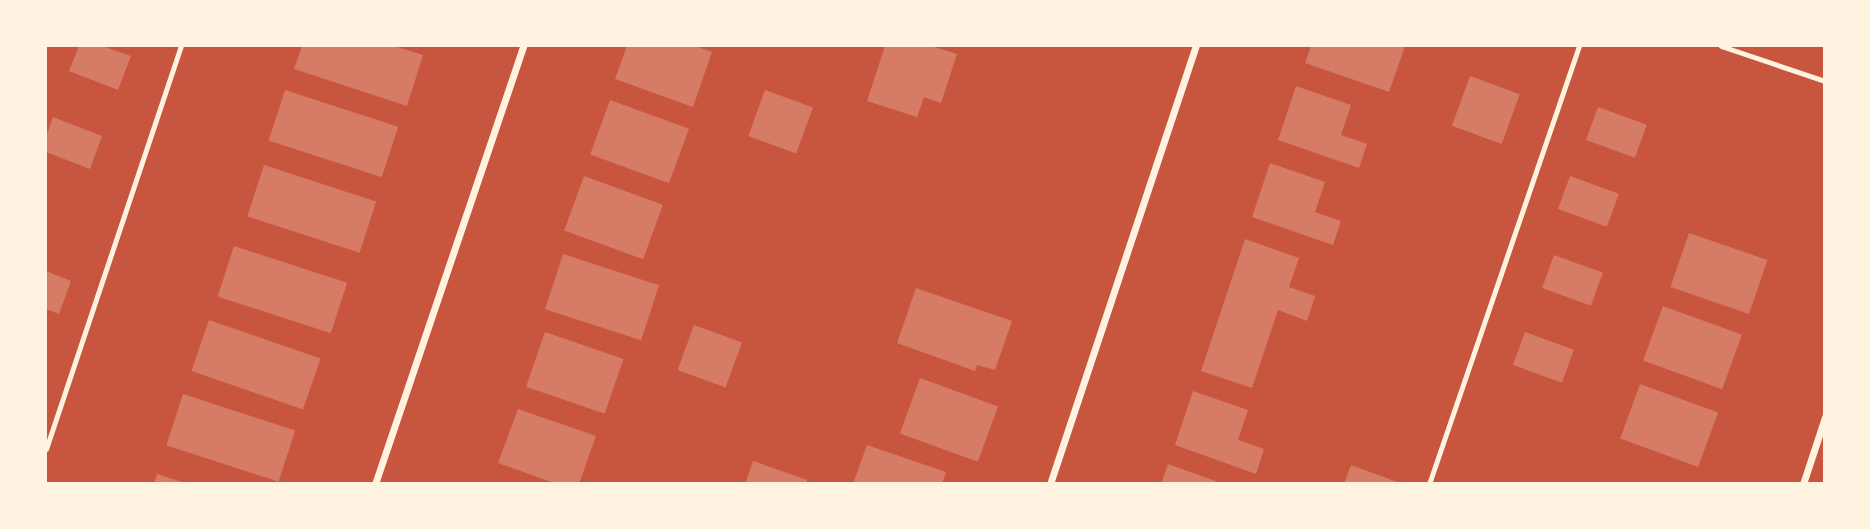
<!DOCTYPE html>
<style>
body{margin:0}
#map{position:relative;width:1870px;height:529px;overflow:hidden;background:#c8553d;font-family:"Source Serif 4",serif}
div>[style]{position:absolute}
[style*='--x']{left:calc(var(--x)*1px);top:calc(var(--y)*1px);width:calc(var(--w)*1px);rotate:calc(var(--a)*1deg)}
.building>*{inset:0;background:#d67c66;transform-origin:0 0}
.service>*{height:5px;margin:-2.5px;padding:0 2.5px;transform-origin:2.5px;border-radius:2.5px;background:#fff3e0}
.minor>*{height:7px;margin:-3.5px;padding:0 3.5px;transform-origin:3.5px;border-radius:3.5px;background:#fff3e0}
span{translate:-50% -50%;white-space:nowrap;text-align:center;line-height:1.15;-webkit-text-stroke:5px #fff3e0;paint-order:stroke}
.frame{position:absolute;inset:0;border:47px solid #fff3e0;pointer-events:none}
</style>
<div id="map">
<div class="building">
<div style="clip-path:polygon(79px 46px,102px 46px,131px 56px,118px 90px,69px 71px)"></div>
<div style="clip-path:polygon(302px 46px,394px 46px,423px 55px,407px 106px,294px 69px)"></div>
<div style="clip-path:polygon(627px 46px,695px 46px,712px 52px,693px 107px,615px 79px)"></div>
<div style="clip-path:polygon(885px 46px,931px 46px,957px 54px,941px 103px,924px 97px,917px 117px,867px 101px)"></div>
<div style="clip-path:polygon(1311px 46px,1405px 46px,1389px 92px,1305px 63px)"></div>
<div style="left:1470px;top:76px;width:53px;height:53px;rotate:20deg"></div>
<div style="clip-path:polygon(1296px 86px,1351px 105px,1341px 135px,1367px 144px,1359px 168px,1278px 140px)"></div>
<div style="left:285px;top:90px;width:119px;height:53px;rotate:18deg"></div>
<div style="left:765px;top:90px;width:51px;height:49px;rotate:20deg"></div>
<div style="left:610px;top:100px;width:84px;height:58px;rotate:20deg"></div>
<div style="left:1598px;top:107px;width:52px;height:35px;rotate:20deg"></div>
<div style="clip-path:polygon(53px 117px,102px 136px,90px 169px,46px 152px,46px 137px)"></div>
<div style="clip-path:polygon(1270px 163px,1325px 182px,1315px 212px,1341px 221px,1333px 245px,1252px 217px)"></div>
<div style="left:264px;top:165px;width:118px;height:54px;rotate:18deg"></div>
<div style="left:584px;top:176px;width:84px;height:58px;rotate:20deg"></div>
<div style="left:1570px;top:176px;width:52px;height:35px;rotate:20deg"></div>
<div style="left:1689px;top:233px;width:83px;height:57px;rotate:19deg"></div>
<div style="clip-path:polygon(1245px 239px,1299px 258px,1289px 287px,1315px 296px,1307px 321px,1278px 310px,1252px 388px,1201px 371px)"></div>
<div style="left:234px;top:246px;width:119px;height:53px;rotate:18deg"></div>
<div style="left:563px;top:254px;width:101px;height:58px;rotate:18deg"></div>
<div style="left:1554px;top:255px;width:52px;height:35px;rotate:20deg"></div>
<div style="clip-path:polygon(46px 271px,71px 281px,59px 314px,46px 309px)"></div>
<div style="clip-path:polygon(916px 288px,1012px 321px,995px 370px,977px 365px,975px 371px,897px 343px)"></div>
<div style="left:1663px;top:306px;width:84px;height:58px;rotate:20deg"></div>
<div style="left:209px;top:320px;width:118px;height:54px;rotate:19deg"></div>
<div style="left:694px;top:325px;width:51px;height:48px;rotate:20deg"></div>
<div style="left:545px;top:332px;width:83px;height:58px;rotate:19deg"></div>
<div style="left:1525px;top:332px;width:52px;height:35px;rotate:20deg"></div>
<div style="left:920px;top:378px;width:83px;height:59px;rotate:20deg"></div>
<div style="left:1640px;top:384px;width:83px;height:58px;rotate:20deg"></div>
<div style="clip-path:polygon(1193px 391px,1248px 410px,1238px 440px,1264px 449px,1256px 474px,1175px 445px)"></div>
<div style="left:183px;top:394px;width:118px;height:54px;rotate:18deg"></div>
<div style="clip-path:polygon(518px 409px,596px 436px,579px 484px,557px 484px,498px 463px)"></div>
<div style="clip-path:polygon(867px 445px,946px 472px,942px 484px,853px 484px)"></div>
<div style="clip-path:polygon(753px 461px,807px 480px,806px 484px,745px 484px)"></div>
<div style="clip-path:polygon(1168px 464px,1221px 483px,1221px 484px,1161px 484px)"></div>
<div style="clip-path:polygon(1351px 465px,1400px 483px,1400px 484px,1344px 484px)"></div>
<div style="clip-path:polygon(157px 474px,185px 483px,185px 484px,154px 484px)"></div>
</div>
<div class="service">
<div style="--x:1721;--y:46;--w:110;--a:18.6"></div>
<div style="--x:46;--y:449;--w:425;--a:-71.5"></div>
<div style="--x:1429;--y:484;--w:463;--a:-71.1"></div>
</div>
<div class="minor">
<div style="--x:375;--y:484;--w:462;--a:-71.3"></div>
<div style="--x:1050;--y:484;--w:462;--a:-71.6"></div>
<div style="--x:1803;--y:484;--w:71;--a:-71.8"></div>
</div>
<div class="frame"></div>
</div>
